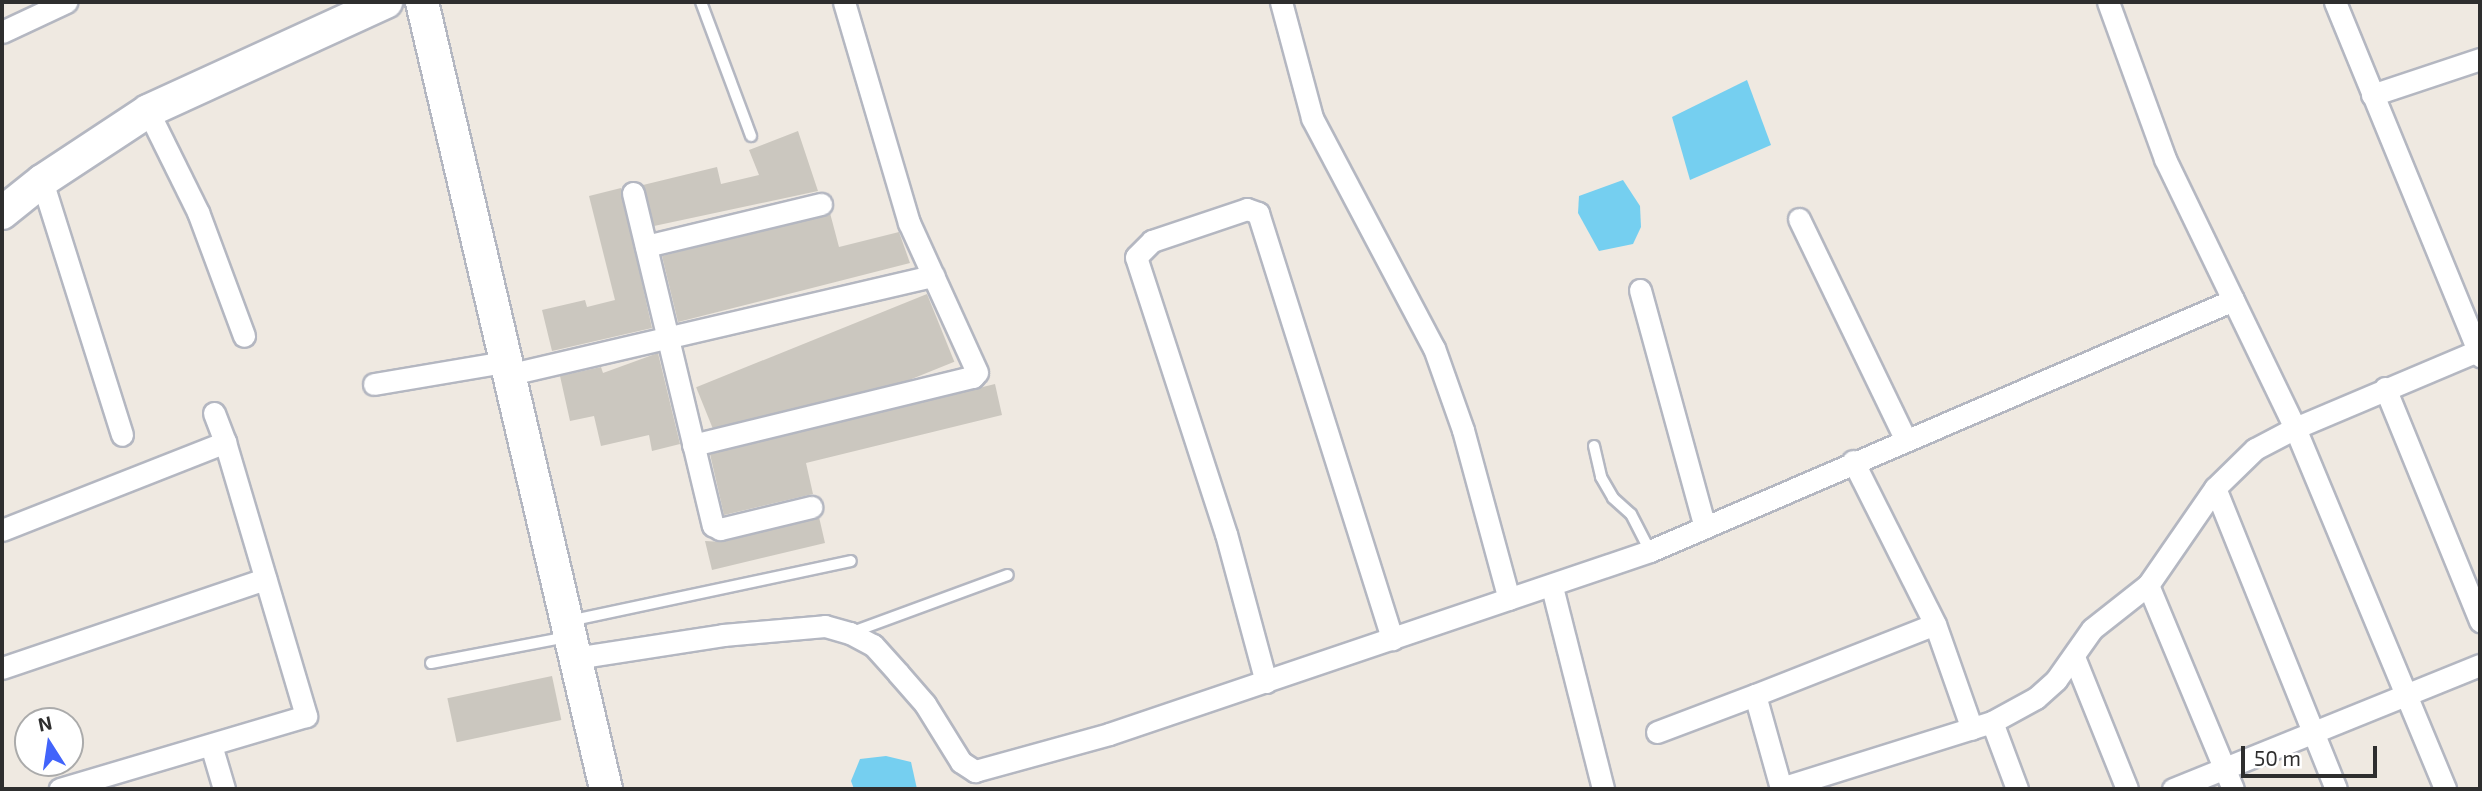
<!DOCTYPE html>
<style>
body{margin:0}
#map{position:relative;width:2482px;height:791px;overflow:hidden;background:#efe9e1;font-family:"Exo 2",sans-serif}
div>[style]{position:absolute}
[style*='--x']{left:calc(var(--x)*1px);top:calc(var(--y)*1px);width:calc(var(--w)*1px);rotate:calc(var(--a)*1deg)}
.water>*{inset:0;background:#75cff0}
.building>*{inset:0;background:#cbc7bf;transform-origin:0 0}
.roads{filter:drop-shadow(2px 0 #b4b7c1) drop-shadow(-2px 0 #b4b7c1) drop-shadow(0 2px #b4b7c1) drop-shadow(0 -2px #b4b7c1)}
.lane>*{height:10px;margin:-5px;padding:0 5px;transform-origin:5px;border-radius:5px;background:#fff}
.street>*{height:21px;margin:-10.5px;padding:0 10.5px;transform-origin:10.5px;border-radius:10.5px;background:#fff}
.secondary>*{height:32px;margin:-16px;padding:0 16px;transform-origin:16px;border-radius:16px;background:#fff}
span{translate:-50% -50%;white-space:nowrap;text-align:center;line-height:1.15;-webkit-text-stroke:7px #fff;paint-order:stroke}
.frame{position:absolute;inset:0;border:4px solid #2e2e2e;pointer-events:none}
.north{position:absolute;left:14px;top:707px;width:70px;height:70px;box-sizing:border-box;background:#fff;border:2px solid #ababab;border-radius:50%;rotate:348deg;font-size:19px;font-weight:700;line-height:28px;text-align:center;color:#2e2e2e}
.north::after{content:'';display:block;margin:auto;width:24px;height:32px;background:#4264fb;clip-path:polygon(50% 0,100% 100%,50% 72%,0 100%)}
.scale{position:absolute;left:2241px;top:746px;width:136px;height:32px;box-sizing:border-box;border:4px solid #2e2e2e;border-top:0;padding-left:9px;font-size:21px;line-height:24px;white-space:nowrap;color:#2e2e2e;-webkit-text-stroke:5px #fff;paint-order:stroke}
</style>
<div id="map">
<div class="water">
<div style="clip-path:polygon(1747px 80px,1771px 145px,1690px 180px,1672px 117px)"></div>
<div style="clip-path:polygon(1623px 180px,1640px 206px,1641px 227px,1633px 244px,1599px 251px,1578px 213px,1579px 196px)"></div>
<div style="clip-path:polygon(886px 756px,911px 762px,917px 789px,854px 789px,851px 781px,860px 759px)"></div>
</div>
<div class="building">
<div style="clip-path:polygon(798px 131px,818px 191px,654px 226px,643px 185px,717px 167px,721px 184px,759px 175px,749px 150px)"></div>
<div style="clip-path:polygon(621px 188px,652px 328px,552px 351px,542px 310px,585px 300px,587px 307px,615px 300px,589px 196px)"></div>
<div style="clip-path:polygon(830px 213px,839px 247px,899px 232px,910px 263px,678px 322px,662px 256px)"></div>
<div style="left:927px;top:294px;width:73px;height:249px;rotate:68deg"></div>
<div style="clip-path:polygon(658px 353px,680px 444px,652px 451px,649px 435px,601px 446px,594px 416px,570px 421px,560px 376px,601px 367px,603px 373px)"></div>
<div style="clip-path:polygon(995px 384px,1002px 415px,806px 463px,813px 494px,724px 515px,710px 454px)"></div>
<div style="clip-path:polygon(819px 517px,825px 543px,712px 570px,705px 541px,723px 542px)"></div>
<div style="left:552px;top:676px;width:45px;height:107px;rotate:78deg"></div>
</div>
<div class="roads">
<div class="lane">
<div style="--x:701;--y:2;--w:143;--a:69.5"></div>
<div style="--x:1594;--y:446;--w:32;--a:77"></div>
<div style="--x:1601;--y:477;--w:24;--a:60"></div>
<div style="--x:1613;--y:498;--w:24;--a:42"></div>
<div style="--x:1631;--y:514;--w:42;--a:62.8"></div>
<div style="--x:569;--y:621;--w:288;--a:-12"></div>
<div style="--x:850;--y:633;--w:168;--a:-20.2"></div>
<div style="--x:431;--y:663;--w:138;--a:-10.8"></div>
</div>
<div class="street">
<div style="--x:1281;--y:2;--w:120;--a:75"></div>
<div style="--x:1312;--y:118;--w:260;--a:62.1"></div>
<div style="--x:1434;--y:348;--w:87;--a:70.5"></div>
<div style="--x:1463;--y:430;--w:175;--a:74.8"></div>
<div style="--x:2108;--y:2;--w:167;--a:70"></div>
<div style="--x:2165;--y:159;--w:299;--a:64.2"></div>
<div style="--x:2295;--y:428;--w:391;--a:67.4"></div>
<div style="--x:2335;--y:2;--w:383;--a:67.7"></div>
<div style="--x:2;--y:32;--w:71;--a:-25.1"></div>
<div style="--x:2372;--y:95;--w:114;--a:-18.4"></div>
<div style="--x:148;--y:111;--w:113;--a:63.7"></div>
<div style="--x:198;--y:212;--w:132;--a:69.6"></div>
<div style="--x:42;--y:181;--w:266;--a:72.5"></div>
<div style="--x:633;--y:193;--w:342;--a:76.5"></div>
<div style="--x:713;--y:525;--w:8;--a:30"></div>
<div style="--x:720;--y:529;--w:94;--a:-13.6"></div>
<div style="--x:1799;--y:219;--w:243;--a:64.2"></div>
<div style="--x:646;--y:246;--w:180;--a:-13.5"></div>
<div style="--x:1640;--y:290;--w:246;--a:74.7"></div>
<div style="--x:507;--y:375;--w:438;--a:-13.1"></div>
<div style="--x:374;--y:384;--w:132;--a:-9.6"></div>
<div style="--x:2385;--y:388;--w:252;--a:67.8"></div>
<div style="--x:214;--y:413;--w:31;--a:69"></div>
<div style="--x:693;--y:445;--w:288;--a:-13.7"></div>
<div style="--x:973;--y:377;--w:6;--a:-51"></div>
<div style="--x:977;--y:372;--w:164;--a:-114.5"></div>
<div style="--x:909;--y:223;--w:230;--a:-106.4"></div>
<div style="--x:1853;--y:461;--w:182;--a:63.3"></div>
<div style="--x:1935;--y:624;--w:111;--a:70.6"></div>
<div style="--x:2215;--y:488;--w:324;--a:68.1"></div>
<div style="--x:2;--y:530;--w:240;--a:-21.5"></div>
<div style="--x:225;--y:442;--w:286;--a:73.5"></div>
<div style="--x:306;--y:716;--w:257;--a:163.5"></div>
<div style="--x:2148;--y:585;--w:221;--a:67.4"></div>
<div style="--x:1552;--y:587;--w:208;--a:75.8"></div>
<div style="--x:2074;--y:657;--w:142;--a:68.1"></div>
<div style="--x:575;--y:658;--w:150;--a:-8.8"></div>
<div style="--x:723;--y:635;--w:102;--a:-5"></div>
<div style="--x:825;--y:626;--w:26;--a:16"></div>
<div style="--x:850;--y:633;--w:26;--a:28"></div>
<div style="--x:873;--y:645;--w:38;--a:48"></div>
<div style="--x:898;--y:673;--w:41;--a:48.9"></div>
<div style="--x:925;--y:704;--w:68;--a:58.2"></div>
<div style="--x:961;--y:762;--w:17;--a:33"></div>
<div style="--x:975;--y:771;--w:139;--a:-15.4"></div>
<div style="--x:1109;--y:734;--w:571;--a:-18.69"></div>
<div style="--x:1650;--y:551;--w:635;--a:-23.29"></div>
<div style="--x:2;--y:668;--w:278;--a:-18.7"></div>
<div style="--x:1266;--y:682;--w:153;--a:-105.1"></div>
<div style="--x:1226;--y:534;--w:291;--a:-108"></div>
<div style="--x:1136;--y:257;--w:23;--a:-45"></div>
<div style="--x:1152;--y:241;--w:100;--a:-18.6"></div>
<div style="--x:1247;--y:209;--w:12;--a:20"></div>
<div style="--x:1258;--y:213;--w:447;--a:72.5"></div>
<div style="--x:1755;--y:695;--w:193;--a:-21.5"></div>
<div style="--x:1992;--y:722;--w:72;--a:69.5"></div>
<div style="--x:1657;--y:732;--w:105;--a:-20.7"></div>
<div style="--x:1755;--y:695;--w:97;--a:74.4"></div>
<div style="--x:1781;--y:788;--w:221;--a:-17.4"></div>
<div style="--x:1992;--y:722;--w:50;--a:-28.6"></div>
<div style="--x:2036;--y:698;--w:27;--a:-42"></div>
<div style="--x:2056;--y:680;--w:62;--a:-54.8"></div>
<div style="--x:2092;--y:629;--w:71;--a:-38.2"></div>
<div style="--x:2148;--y:585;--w:118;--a:-55.4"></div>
<div style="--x:2215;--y:488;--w:56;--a:-44.3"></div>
<div style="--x:2255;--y:449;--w:45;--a:-27.7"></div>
<div style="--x:2295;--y:428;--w:201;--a:-22.9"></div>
<div style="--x:211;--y:745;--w:46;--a:73.5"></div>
<div style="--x:2173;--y:789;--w:331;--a:-22"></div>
</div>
<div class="secondary">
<div style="--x:422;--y:2;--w:808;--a:76.84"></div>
<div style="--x:2;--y:213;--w:51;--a:-38.7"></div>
<div style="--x:42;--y:181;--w:127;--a:-33.4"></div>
<div style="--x:148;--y:111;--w:262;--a:-24.6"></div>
</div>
</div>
<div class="frame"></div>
<div class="north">N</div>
<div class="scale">50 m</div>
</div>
